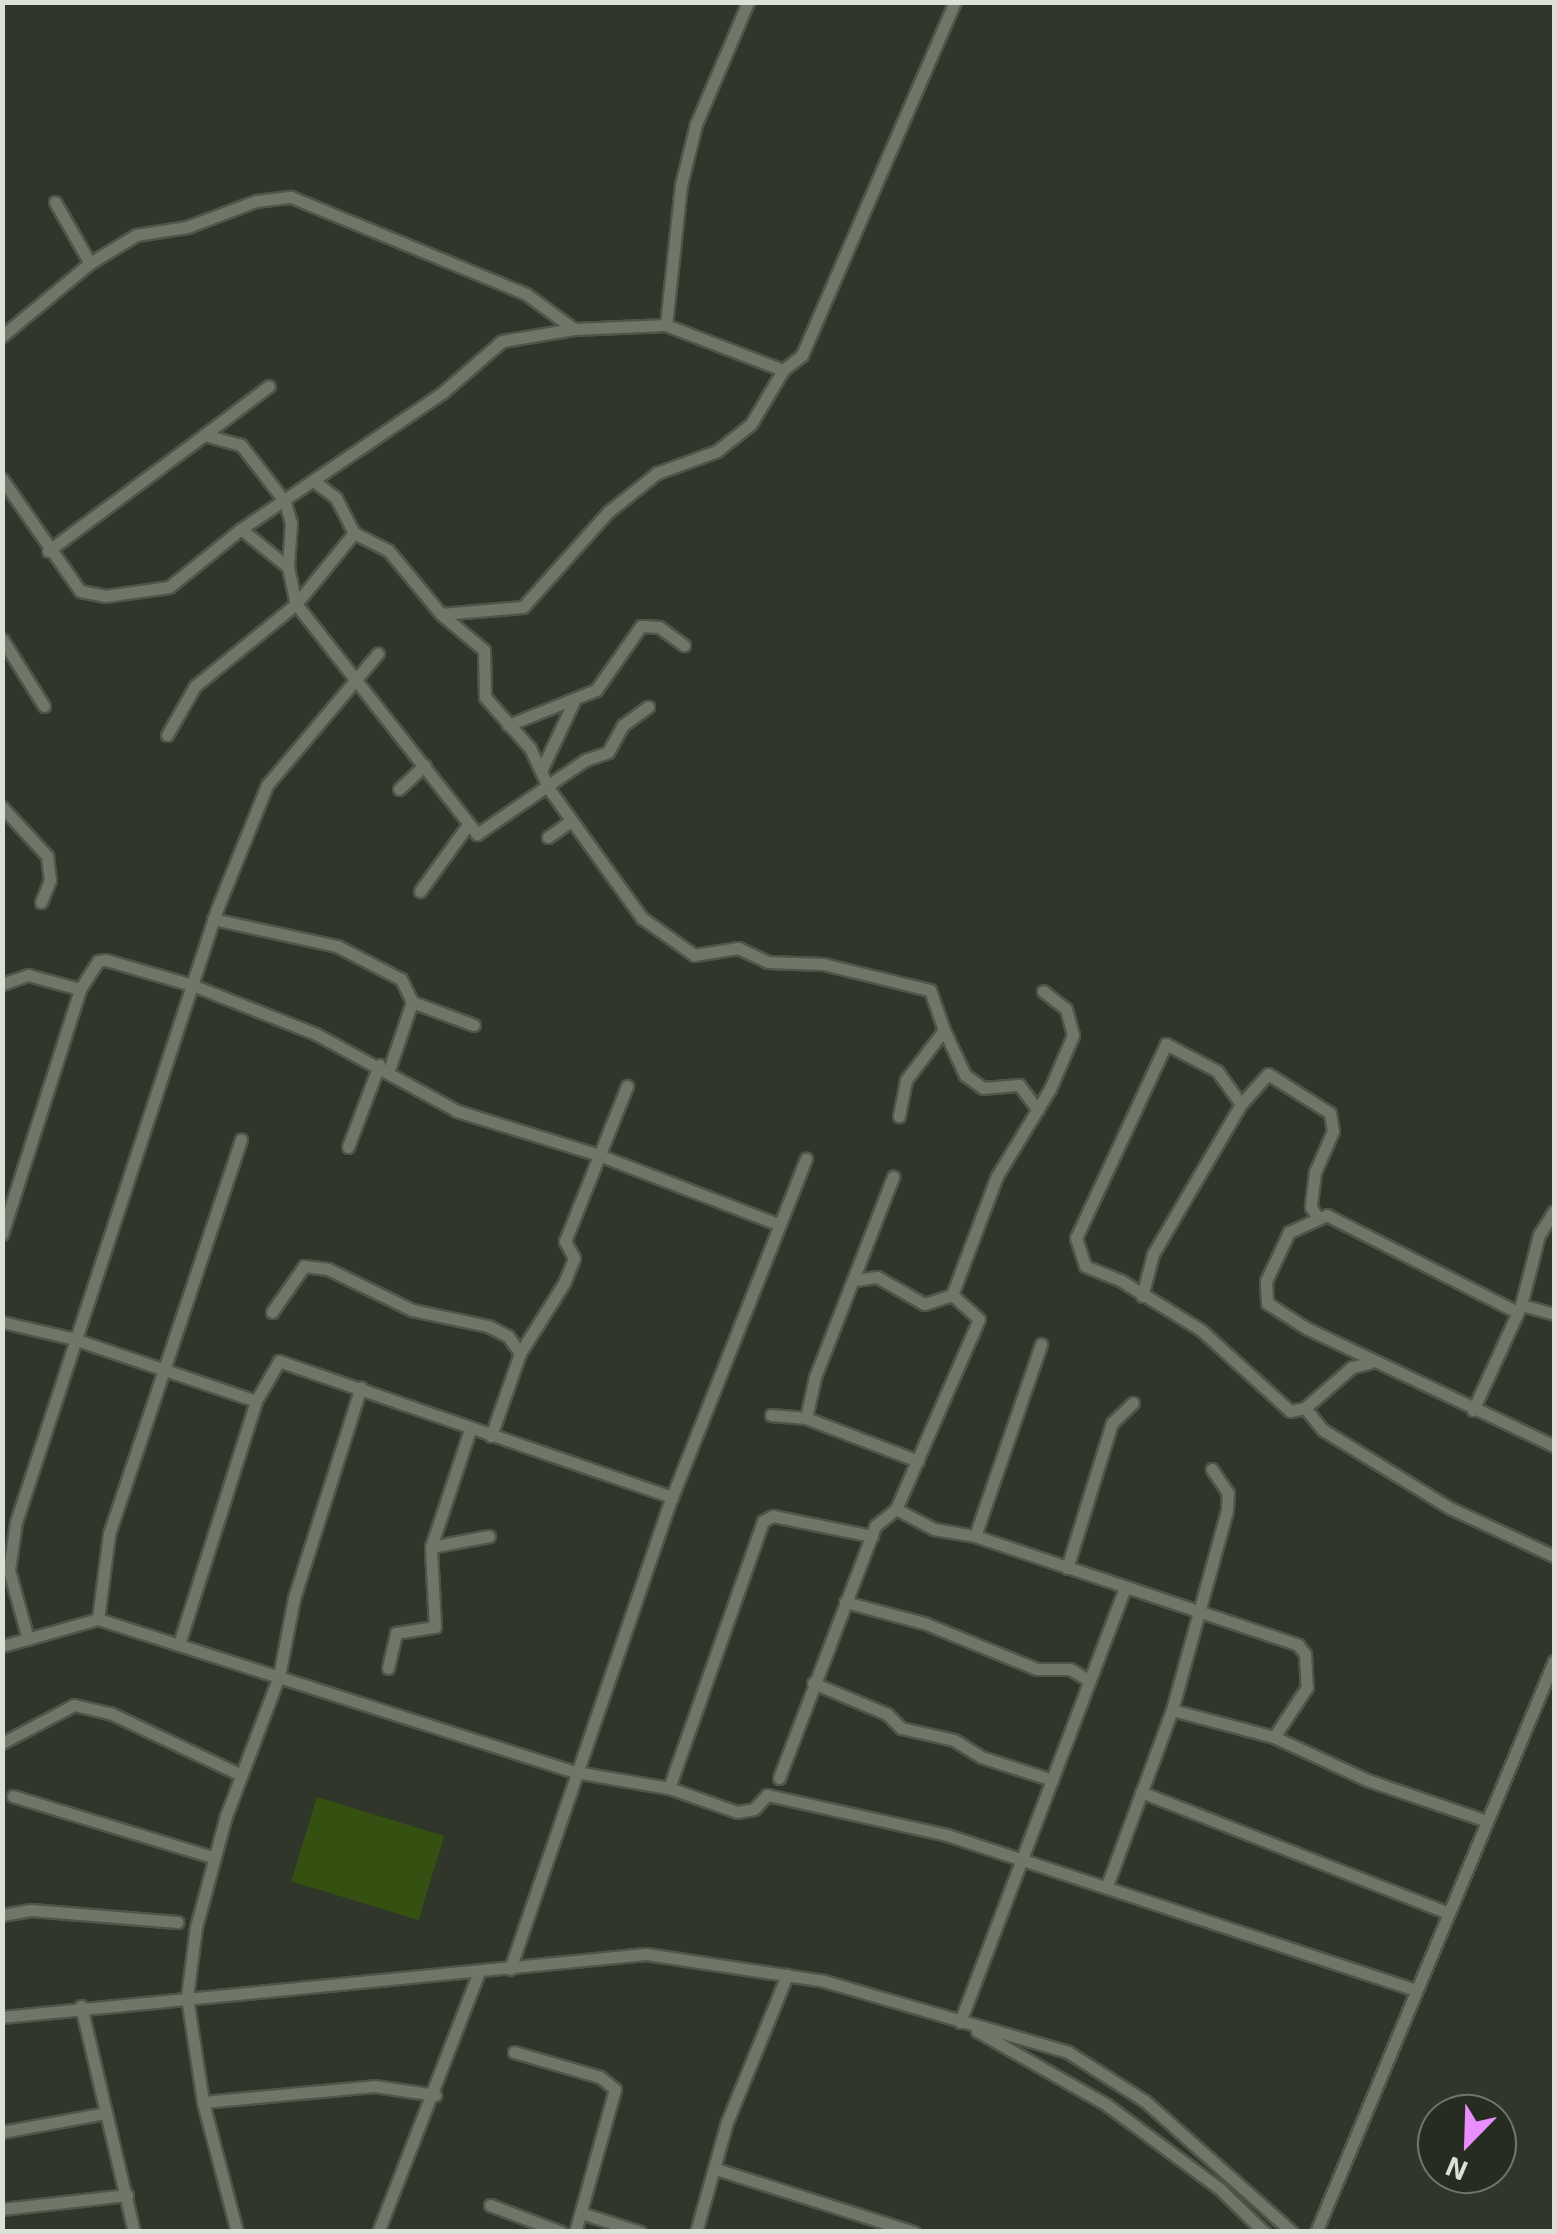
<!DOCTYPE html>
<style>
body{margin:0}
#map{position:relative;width:1557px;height:2234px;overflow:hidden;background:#30372a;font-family:"Exo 2",sans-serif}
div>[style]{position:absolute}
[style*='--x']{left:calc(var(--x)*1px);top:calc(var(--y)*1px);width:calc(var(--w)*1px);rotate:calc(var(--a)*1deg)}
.green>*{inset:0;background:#345111;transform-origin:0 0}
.roads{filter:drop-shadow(2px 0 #4f5549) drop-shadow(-2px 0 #4f5549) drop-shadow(0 2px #4f5549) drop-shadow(0 -2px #4f5549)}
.minor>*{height:11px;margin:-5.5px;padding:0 5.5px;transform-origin:5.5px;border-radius:5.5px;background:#6f7868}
span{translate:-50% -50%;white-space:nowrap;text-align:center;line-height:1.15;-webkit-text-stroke:8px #262d20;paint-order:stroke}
.frame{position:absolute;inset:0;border:5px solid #dce1d8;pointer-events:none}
.north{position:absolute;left:1417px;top:2094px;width:100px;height:100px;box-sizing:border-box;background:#262d20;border:2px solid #6f756a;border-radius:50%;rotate:203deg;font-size:28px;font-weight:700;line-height:40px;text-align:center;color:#dce1d8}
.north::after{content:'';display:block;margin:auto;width:35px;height:45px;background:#ea8dfd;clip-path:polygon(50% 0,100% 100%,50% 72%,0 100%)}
</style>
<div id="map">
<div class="green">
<div style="left:317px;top:1797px;width:133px;height:88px;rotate:17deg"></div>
</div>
<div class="roads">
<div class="minor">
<div style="--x:55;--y:202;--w:70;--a:60.2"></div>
<div style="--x:666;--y:325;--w:125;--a:21"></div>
<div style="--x:2;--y:336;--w:114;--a:-39.7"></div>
<div style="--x:90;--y:263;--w:54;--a:-31.3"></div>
<div style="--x:136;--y:235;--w:52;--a:-8.9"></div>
<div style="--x:187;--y:227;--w:74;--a:-20.6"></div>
<div style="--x:256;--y:201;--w:35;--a:-7"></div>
<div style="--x:291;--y:197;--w:254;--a:22.4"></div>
<div style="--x:526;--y:294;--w:59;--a:36.1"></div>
<div style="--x:204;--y:435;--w:81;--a:-37"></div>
<div style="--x:2;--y:479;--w:136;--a:55.1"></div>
<div style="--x:80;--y:591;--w:25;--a:11"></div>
<div style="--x:105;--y:596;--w:65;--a:-8"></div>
<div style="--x:169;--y:587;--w:92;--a:-38.9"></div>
<div style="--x:241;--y:529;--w:243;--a:-34.1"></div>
<div style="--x:442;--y:393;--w:79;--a:-40.9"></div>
<div style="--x:502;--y:341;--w:73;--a:-9.5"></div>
<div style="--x:574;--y:329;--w:92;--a:-2.5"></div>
<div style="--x:666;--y:325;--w:141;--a:-83.9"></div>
<div style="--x:681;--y:185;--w:63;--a:-76.2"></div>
<div style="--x:696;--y:124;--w:133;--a:-66.9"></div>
<div style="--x:315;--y:482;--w:26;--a:37"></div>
<div style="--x:336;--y:498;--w:39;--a:63"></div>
<div style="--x:354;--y:533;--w:38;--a:27"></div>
<div style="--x:388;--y:550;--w:83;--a:50.4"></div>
<div style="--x:441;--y:614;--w:56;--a:39.9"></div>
<div style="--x:484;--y:650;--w:47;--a:88.8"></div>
<div style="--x:485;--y:697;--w:68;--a:48.6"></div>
<div style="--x:530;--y:748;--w:45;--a:65.1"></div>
<div style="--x:549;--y:789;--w:159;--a:54.2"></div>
<div style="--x:642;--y:918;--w:64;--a:35.4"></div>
<div style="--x:694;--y:955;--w:45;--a:-9"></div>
<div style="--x:738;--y:948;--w:33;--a:25"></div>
<div style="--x:768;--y:962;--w:55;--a:2.1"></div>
<div style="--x:823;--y:964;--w:110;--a:13.7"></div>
<div style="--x:930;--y:990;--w:42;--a:70.7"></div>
<div style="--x:944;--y:1030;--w:63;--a:127.2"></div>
<div style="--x:906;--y:1080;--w:37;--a:101"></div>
<div style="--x:241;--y:529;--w:60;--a:39"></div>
<div style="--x:288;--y:567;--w:38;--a:78"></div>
<div style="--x:296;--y:604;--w:293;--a:51.8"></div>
<div style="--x:477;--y:834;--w:131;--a:-34.4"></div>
<div style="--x:585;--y:760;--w:24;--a:-19"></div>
<div style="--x:608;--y:752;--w:31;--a:-61"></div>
<div style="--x:623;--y:725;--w:31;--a:-36"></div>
<div style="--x:48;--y:551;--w:194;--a:-36.6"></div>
<div style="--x:204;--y:435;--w:38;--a:15"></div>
<div style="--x:241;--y:445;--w:72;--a:52.3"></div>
<div style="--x:285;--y:502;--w:22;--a:74"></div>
<div style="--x:291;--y:523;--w:44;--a:93.9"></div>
<div style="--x:441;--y:614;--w:82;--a:-4.9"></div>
<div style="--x:523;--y:607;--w:127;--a:-48.2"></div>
<div style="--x:608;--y:512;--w:63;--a:-38.5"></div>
<div style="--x:657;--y:473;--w:64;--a:-20.1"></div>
<div style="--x:717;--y:451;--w:43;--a:-38.5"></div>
<div style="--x:751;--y:424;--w:63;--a:-59.3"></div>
<div style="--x:783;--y:370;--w:24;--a:-38"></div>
<div style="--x:802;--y:355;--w:385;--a:-66.6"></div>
<div style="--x:2;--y:639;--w:79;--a:57.9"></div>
<div style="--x:508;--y:725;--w:95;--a:-21.7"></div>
<div style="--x:596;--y:690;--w:78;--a:-54.9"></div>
<div style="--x:641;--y:626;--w:18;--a:3"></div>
<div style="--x:659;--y:627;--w:31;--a:36"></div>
<div style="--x:167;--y:735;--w:56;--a:-60.3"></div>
<div style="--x:195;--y:686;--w:130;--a:-39.1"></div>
<div style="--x:296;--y:604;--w:92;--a:-50.8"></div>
<div style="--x:541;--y:771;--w:75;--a:-64.8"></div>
<div style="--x:399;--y:789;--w:35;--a:-43"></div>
<div style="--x:2;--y:807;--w:67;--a:47.4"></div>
<div style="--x:47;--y:856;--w:24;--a:83"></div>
<div style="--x:50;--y:880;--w:24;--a:112"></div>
<div style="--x:548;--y:837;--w:28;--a:-35"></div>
<div style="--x:420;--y:891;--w:80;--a:-54.1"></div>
<div style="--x:213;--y:919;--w:127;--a:12.3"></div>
<div style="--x:337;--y:946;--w:72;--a:27.3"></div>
<div style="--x:401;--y:979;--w:25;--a:64"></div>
<div style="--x:412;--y:1002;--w:72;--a:108.7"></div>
<div style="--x:2;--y:984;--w:28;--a:-19"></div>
<div style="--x:28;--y:975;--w:54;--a:15.1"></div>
<div style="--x:412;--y:1002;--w:66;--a:20.4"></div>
<div style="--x:944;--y:1030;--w:50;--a:65"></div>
<div style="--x:965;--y:1075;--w:22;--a:36"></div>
<div style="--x:983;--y:1088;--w:36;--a:-5"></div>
<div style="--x:1019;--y:1085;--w:31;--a:53"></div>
<div style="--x:1241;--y:1104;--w:41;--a:-126"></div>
<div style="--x:1217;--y:1071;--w:58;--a:-152.1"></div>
<div style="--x:1166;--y:1044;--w:214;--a:114.9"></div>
<div style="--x:1076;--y:1238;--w:29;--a:72"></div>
<div style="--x:1085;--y:1266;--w:38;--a:22"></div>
<div style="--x:1120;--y:1280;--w:95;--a:31.7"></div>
<div style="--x:1201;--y:1330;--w:120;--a:42.3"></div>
<div style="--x:1290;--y:1411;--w:15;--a:-11"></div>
<div style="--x:348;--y:1147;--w:88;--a:-69.3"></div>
<div style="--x:2;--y:1234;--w:257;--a:-72.3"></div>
<div style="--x:80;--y:989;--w:33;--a:-57"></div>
<div style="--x:98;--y:961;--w:8;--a:-7"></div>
<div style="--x:106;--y:960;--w:90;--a:16.2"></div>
<div style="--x:192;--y:985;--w:133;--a:21.6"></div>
<div style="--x:316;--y:1034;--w:161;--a:28.6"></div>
<div style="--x:457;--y:1111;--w:149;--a:17.2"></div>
<div style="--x:599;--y:1155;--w:192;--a:21.1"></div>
<div style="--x:952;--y:1295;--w:127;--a:-69.3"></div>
<div style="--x:997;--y:1176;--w:102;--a:-58.7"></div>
<div style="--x:1050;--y:1089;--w:59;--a:-66.9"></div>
<div style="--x:1073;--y:1035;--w:27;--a:-105"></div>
<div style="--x:1066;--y:1009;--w:29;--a:-142"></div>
<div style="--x:1142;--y:1296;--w:43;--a:-75.3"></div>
<div style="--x:1153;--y:1254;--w:174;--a:-59.6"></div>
<div style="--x:1241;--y:1104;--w:40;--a:-48"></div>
<div style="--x:1268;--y:1074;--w:73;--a:32.2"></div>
<div style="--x:1330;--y:1113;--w:18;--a:81"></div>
<div style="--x:1333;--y:1131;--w:45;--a:113.7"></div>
<div style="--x:1315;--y:1172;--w:35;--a:97"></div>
<div style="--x:1311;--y:1207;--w:12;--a:59"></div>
<div style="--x:1521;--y:1305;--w:34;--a:15"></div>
<div style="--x:272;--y:1312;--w:56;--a:-55.2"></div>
<div style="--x:304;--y:1266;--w:24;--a:7"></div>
<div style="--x:328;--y:1269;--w:93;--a:26"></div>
<div style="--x:412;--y:1310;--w:78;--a:11.9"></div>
<div style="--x:488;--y:1326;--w:22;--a:27"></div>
<div style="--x:508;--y:1336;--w:21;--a:55"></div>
<div style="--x:1517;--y:1312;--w:213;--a:-153"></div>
<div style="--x:1327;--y:1215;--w:42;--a:155.9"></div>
<div style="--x:1289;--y:1232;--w:54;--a:115.1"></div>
<div style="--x:1266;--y:1281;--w:22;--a:87"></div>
<div style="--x:1267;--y:1303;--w:46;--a:32.7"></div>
<div style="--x:1306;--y:1328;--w:275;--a:25.4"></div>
<div style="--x:2;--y:1322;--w:71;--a:13.1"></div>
<div style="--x:71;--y:1338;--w:195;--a:18.8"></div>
<div style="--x:1369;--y:1363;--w:17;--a:167"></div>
<div style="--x:1352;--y:1367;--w:62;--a:138.9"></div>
<div style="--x:1305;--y:1408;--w:28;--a:51"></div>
<div style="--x:1323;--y:1430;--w:149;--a:31.6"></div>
<div style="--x:1450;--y:1508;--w:115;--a:24.8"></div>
<div style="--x:1473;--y:1410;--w:115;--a:-65.4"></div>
<div style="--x:1521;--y:1305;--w:72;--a:-75.6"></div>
<div style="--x:1539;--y:1235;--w:28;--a:-58"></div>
<div style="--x:771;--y:1415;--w:35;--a:5"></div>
<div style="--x:806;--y:1418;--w:120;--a:21"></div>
<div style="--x:806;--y:1418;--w:42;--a:-77.6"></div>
<div style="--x:815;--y:1377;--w:215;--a:-68.7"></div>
<div style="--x:491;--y:1436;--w:88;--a:-70.7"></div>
<div style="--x:520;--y:1353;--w:83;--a:-57.8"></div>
<div style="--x:564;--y:1283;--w:27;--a:-68"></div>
<div style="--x:574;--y:1258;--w:19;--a:-118"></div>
<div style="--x:565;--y:1241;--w:167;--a:-68.2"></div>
<div style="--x:896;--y:1509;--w:43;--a:27.8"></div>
<div style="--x:934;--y:1529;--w:42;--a:9.7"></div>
<div style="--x:975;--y:1536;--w:341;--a:18.6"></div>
<div style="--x:1298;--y:1645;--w:11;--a:52"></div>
<div style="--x:1305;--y:1654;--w:33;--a:87"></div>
<div style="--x:1307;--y:1687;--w:60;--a:123.4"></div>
<div style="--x:975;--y:1536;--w:203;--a:-71"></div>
<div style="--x:431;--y:1547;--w:59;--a:-10.7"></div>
<div style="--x:1067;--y:1568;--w:152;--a:-72.8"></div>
<div style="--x:1112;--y:1423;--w:29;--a:-44"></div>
<div style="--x:845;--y:1602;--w:82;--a:14.9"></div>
<div style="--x:924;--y:1623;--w:122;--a:22.2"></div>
<div style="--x:1037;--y:1669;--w:33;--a:0"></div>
<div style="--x:1070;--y:1669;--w:23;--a:31"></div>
<div style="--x:98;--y:1619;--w:86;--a:-82.6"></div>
<div style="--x:109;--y:1534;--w:416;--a:-71.5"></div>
<div style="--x:28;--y:1639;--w:72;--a:-105.4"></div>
<div style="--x:9;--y:1570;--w:49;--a:-81.7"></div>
<div style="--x:16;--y:1522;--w:645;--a:-71.85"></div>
<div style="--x:217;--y:909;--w:134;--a:-68"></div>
<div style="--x:267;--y:785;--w:172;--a:-49.9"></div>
<div style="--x:179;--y:1644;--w:255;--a:-72.4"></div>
<div style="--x:256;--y:1401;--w:46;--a:-60.1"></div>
<div style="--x:279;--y:1361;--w:416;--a:19.1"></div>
<div style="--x:2;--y:1646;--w:100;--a:-15.7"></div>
<div style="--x:98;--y:1619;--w:501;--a:17.78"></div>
<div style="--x:575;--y:1772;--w:95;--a:9.7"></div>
<div style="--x:669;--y:1788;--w:72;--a:19.4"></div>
<div style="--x:737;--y:1812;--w:17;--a:-10"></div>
<div style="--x:754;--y:1809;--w:19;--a:-47"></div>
<div style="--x:767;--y:1795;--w:184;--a:12.5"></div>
<div style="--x:947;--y:1835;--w:493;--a:18.3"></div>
<div style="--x:388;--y:1668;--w:36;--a:-77"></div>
<div style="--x:396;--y:1633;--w:39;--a:-9"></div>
<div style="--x:435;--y:1627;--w:80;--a:-92.9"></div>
<div style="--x:431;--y:1547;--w:123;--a:-71.6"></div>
<div style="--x:813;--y:1683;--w:80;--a:22.7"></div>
<div style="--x:887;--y:1714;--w:20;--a:45"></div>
<div style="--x:901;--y:1728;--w:54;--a:12.8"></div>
<div style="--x:954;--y:1740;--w:32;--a:32"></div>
<div style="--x:981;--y:1757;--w:75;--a:17.9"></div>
<div style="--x:1172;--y:1710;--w:106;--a:14.8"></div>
<div style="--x:1274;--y:1737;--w:102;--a:24.8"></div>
<div style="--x:1367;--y:1780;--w:127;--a:18.9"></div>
<div style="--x:2;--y:1743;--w:81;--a:-27.8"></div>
<div style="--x:74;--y:1705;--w:37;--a:13"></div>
<div style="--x:110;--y:1713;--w:145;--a:25.3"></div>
<div style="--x:779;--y:1778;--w:270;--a:-69.1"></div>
<div style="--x:875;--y:1526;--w:27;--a:-39"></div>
<div style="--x:896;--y:1509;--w:207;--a:-66.4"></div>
<div style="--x:979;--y:1319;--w:36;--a:-138"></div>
<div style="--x:952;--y:1295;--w:29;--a:162"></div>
<div style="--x:924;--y:1304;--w:54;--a:-150.1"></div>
<div style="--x:877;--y:1277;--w:22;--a:172"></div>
<div style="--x:669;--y:1788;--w:283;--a:-70.6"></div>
<div style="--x:763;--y:1521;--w:11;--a:-27"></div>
<div style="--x:773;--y:1516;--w:101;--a:11.4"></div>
<div style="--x:1141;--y:1792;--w:330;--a:21.5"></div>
<div style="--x:13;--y:1796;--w:209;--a:17"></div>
<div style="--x:1108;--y:1883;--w:184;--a:-69.7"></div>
<div style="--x:1172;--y:1710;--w:207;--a:-74.6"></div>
<div style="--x:1227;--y:1510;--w:17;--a:-87"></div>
<div style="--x:1228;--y:1493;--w:29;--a:-124"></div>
<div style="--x:2;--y:1915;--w:29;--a:-10"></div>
<div style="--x:31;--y:1910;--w:147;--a:4.7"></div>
<div style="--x:510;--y:1969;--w:499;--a:-71.1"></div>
<div style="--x:672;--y:1497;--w:364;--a:-68.4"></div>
<div style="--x:81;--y:2006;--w:232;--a:76.8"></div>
<div style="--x:2;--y:2017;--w:647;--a:-5.59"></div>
<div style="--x:646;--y:1954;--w:180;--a:8.6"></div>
<div style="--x:824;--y:1981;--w:254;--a:16.2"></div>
<div style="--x:1068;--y:2052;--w:91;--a:32.5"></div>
<div style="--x:1145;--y:2101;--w:197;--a:41.7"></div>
<div style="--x:960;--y:2022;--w:465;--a:-69.2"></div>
<div style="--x:977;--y:2031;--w:150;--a:29.6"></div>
<div style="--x:1107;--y:2105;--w:141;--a:36.6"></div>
<div style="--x:1220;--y:2189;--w:62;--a:44.3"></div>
<div style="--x:514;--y:2052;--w:90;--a:16.2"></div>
<div style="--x:600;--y:2077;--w:19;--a:39"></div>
<div style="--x:615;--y:2089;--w:148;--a:105.6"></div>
<div style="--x:203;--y:2102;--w:172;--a:-5.3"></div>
<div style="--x:374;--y:2086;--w:62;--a:8.4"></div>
<div style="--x:2;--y:2132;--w:106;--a:-10.4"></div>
<div style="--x:716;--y:2169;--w:208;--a:17.7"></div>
<div style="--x:490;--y:2205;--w:76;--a:20.8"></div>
<div style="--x:2;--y:2209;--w:126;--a:-6.4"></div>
<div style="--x:581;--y:2213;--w:62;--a:17.9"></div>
<div style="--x:237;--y:2232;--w:134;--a:-104.7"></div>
<div style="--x:203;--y:2102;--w:106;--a:-98.7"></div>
<div style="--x:187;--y:1997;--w:71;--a:-82.7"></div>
<div style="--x:196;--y:1927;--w:115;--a:-74.9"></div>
<div style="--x:226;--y:1816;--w:150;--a:-69.3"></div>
<div style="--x:279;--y:1676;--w:79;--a:-79.1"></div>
<div style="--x:294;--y:1598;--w:221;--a:-72.4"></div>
<div style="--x:378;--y:2232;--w:279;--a:-68.8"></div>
<div style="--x:696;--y:2232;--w:114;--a:-74.3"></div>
<div style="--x:727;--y:2122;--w:159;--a:-67.8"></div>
<div style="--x:1316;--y:2232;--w:619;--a:-67.37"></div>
</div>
</div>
<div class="frame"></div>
<div class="north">N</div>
</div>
